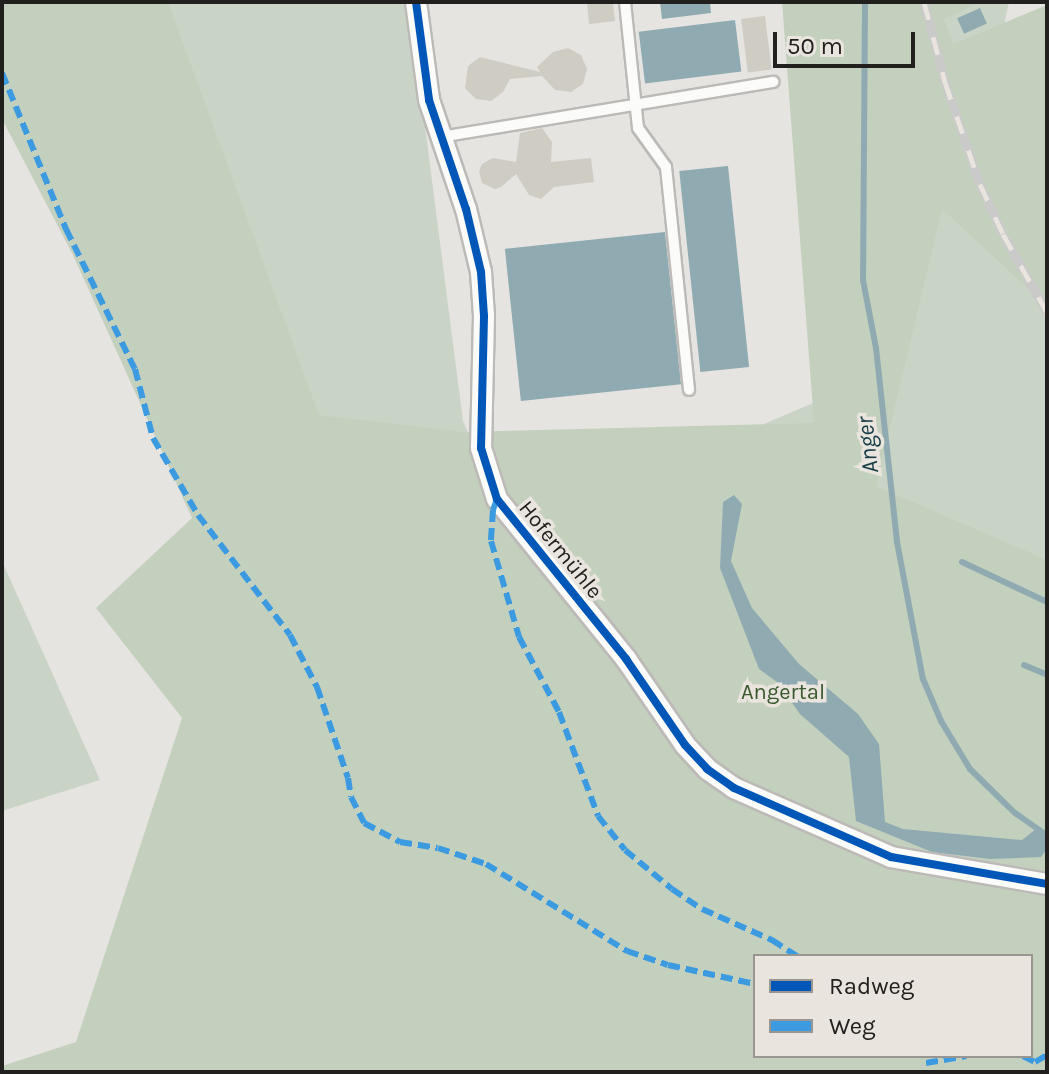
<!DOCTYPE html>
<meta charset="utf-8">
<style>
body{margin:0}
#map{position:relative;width:1049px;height:1074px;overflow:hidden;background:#e6e4e1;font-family:Karla,sans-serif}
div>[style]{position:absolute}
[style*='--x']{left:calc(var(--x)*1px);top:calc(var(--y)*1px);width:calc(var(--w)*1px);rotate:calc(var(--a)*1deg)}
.green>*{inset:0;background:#cad4c6}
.forest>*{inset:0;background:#c4d0be}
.water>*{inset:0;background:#8fabb1;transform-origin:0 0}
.stream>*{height:6px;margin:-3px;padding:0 3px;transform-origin:3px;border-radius:3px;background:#8fabb1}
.building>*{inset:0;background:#cfccc4;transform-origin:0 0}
.roads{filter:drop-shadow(2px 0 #bcbab7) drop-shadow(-2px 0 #bcbab7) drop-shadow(0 2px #bcbab7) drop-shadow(0 -2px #bcbab7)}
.service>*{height:10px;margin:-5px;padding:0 5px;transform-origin:5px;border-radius:5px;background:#fbfbfa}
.minor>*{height:20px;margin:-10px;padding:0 10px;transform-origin:10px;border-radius:10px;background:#fbfbfa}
.rail>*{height:9px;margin-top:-4.5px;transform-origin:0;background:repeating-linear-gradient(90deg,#e9e5de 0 18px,#cbcaca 0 36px);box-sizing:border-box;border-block:2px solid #cbcaca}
.quiet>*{height:6px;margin-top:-3px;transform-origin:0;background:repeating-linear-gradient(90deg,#3c9be0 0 12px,transparent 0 18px)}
.cycleway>*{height:8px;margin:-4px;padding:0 4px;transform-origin:4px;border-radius:4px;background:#0057b8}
span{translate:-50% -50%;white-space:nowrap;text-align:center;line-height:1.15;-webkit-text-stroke:7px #e9e5de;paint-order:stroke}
.street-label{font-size:22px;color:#22201e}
.park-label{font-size:22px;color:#38582e}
.water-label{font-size:24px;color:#163d46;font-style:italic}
.frame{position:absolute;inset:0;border:4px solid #22201e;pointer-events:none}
.legend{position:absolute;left:753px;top:954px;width:280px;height:104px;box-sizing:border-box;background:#e9e5de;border:2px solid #999691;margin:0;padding:10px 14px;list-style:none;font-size:24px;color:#22201e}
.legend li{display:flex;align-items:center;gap:16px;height:40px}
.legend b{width:40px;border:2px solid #999691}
.scale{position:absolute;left:773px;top:32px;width:142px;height:36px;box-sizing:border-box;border:4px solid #22201e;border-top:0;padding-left:10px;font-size:24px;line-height:28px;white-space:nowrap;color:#22201e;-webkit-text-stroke:6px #e9e5de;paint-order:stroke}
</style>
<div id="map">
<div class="green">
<div style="clip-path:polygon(2px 2px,409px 2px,463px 421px,491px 487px,745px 432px,851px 387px,833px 2px,1009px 2px,996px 62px,1047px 84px,1047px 1072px,1031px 1056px,1031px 956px,755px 956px,726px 965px)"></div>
<div style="clip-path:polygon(2px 561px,100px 780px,2px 811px)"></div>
</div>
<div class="forest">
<div style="clip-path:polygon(evenodd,2px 2px,168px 2px,319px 415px,464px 432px,814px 423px,782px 2px,981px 2px,944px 19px,953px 44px,1047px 5px,1047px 306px,942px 209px,876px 486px,1047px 560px,1047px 1072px,2px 1072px,2px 1066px,76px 1042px,182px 718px,96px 608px,192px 518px,73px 255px,2px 119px,2px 2px,755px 956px,1031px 956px,1031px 1056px,755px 1056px,755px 956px)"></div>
</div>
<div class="water">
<div style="clip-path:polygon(660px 2px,710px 2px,711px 13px,662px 19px)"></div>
<div style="left:980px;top:8px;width:17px;height:25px;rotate:66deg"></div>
<div style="left:735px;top:20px;width:52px;height:97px;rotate:83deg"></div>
<div style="left:728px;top:166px;width:202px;height:49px;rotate:84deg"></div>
<div style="left:665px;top:232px;width:153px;height:161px;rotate:84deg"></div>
<div style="clip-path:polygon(734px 495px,742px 504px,731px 561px,752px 608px,799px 664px,858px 714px,879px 744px,885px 822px,903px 829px,1022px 840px,1036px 829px,1047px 835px,1047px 849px,1041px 857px,990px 859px,932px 852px,856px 821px,849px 757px,800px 714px,777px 682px,759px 669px,720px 568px,723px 502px)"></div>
</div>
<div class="stream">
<div style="--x:865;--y:2;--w:278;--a:90.4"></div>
<div style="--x:863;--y:280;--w:69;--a:79.2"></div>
<div style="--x:876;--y:348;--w:195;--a:83.8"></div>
<div style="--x:897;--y:542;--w:139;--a:79.3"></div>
<div style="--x:923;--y:679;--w:46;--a:66.8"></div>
<div style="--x:941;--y:721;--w:56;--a:58.9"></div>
<div style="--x:970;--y:769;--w:63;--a:44.4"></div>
<div style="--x:1015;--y:813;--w:39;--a:35"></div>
<div style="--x:962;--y:562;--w:94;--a:25.2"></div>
<div style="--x:1024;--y:665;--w:25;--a:23"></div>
</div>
<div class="building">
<div style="clip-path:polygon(587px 2px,613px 2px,615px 21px,589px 24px)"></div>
<div style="left:765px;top:16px;width:54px;height:24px;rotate:83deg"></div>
<div style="clip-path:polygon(568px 48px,581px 55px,587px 69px,583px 84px,571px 92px,555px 90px,542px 76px,510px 79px,503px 92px,491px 101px,476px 99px,465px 88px,468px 66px,480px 57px,540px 72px,537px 67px,553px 52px)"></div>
<div style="clip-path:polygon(542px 128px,552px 142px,551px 162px,591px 158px,594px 182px,554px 187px,541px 199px,529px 195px,516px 174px,501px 187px,495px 189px,482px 183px,479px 171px,482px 164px,493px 158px,516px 162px,520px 133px)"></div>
</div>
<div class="roads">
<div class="service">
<div style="--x:625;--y:2;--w:127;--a:84.1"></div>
<div style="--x:638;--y:128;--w:48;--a:54.3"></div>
<div style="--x:666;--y:167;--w:224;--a:84.1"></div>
<div style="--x:440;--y:137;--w:338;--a:-9.4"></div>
</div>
<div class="minor">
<div style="--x:416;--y:2;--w:99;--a:82.4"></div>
<div style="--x:429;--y:100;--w:115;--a:71.3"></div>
<div style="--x:466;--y:209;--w:65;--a:76.6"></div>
<div style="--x:481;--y:272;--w:44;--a:86.1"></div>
<div style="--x:484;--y:316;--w:132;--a:91.3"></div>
<div style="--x:481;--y:448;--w:53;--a:72.6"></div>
<div style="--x:497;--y:499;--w:206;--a:51.1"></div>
<div style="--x:626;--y:659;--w:104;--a:55.5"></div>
<div style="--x:685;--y:745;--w:33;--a:47"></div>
<div style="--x:707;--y:769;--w:33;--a:35"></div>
<div style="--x:734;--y:788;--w:171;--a:23.7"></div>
<div style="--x:891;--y:857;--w:158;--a:9.8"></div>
</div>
</div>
<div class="rail">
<div style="--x:924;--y:2;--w:83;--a:75.3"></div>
<div style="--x:945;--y:82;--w:108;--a:71.1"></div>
<div style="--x:980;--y:184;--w:55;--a:65.3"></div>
<div style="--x:1003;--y:234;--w:90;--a:60.6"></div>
</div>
<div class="quiet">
<div style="--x:2;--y:73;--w:169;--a:67.7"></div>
<div style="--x:66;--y:229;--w:156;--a:63.8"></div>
<div style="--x:135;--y:369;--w:71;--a:75.4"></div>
<div style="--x:153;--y:438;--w:89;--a:59.7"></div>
<div style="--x:198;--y:515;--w:151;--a:52.5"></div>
<div style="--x:290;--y:635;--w:59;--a:62.6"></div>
<div style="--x:317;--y:687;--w:96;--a:71.2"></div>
<div style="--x:348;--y:778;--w:19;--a:81"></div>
<div style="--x:351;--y:797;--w:29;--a:63"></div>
<div style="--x:364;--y:823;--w:41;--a:27.8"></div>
<div style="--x:400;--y:842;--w:38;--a:9"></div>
<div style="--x:438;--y:848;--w:51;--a:18.4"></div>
<div style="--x:486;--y:864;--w:166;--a:31.7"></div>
<div style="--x:627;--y:951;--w:43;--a:18.9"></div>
<div style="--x:668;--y:965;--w:89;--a:12.3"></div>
<div style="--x:497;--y:499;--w:12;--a:110"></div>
<div style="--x:493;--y:510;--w:31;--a:94"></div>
<div style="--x:491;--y:541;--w:100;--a:73.7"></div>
<div style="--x:519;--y:637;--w:85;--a:61.9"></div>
<div style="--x:559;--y:712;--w:111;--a:69.4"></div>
<div style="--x:598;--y:816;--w:43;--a:51.5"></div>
<div style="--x:625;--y:850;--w:61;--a:39.7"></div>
<div style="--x:672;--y:889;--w:36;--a:34"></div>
<div style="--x:702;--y:909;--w:77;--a:23.9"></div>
<div style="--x:772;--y:940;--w:30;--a:33"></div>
<div style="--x:1023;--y:1056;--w:13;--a:27"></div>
<div style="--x:1035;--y:1062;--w:14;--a:-30"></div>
<div style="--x:926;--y:1063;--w:41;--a:-9.9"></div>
</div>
<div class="cycleway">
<div style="--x:416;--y:2;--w:99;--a:82.4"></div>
<div style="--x:429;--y:100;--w:115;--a:71.3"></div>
<div style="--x:466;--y:209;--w:65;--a:76.6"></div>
<div style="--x:481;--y:272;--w:44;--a:86.1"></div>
<div style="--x:484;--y:316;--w:132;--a:91.3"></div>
<div style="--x:481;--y:448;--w:53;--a:72.6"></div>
<div style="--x:497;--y:499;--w:206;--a:51.1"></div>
<div style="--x:626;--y:659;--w:104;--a:55.5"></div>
<div style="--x:685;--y:745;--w:33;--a:47"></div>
<div style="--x:707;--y:769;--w:33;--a:35"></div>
<div style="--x:734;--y:788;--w:171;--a:23.7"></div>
<div style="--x:891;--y:857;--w:158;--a:9.8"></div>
</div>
<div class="street-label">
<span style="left:560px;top:550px;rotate:51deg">Hofermühle</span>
</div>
<div class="park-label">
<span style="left:783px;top:693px">Angertal</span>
</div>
<div class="water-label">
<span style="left:868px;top:445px;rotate:-96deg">Anger</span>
</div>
<div class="frame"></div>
<ul class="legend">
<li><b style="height:10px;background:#0057b8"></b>Radweg</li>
<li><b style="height:10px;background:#3c9be0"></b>Weg</li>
</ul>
<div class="scale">50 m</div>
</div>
